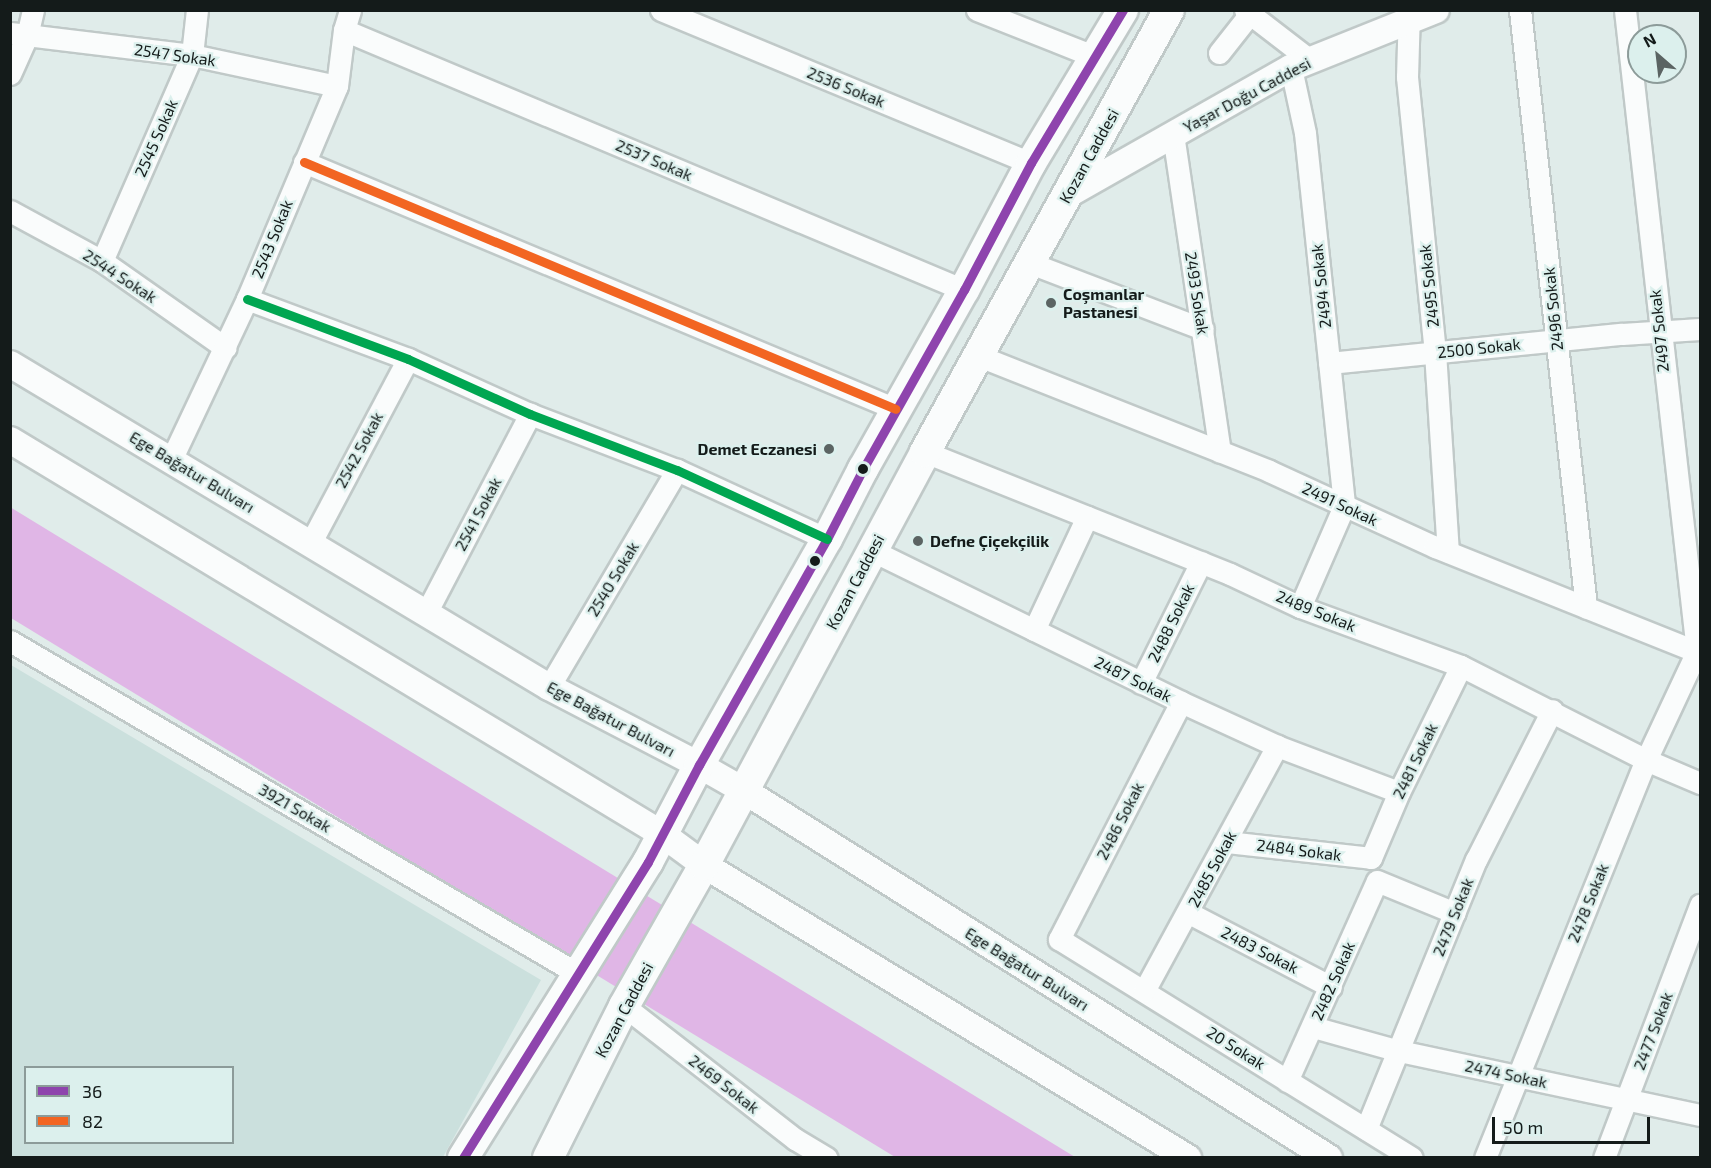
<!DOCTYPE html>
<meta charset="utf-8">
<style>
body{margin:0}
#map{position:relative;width:1711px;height:1168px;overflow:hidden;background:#e0ecea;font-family:"Exo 2",sans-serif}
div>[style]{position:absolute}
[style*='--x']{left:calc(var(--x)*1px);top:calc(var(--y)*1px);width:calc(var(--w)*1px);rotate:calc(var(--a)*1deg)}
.built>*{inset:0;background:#cbe0dd}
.water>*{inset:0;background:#e0b6e6}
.roads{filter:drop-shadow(2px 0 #c0c9c8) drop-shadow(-2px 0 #c0c9c8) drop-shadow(0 2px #c0c9c8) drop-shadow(0 -2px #c0c9c8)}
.minor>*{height:21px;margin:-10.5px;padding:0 10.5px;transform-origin:10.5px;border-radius:10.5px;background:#fafcfc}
.major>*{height:26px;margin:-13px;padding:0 13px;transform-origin:13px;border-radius:13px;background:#fafcfc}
.highway>*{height:30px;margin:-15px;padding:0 15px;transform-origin:15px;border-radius:15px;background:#fafcfc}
.bus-1>*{height:9px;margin:-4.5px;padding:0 4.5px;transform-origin:4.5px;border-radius:4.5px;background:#8e44ad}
.bus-2>*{height:9px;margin:-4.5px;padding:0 4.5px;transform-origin:4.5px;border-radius:4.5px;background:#f26522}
.bus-3>*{height:9px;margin:-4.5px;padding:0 4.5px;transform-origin:4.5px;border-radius:4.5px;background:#00a651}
.dots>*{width:16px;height:16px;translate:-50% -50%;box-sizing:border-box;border:3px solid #dcf0ed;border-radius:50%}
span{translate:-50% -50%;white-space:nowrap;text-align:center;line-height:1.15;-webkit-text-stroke:4.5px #dcf0ed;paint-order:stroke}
.street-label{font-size:16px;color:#141b1a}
.poi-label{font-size:16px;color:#141b1a;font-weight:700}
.left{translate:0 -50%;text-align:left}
.right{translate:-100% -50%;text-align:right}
.frame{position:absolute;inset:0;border:12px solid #141b1a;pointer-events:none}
.legend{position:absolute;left:24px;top:1066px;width:210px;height:78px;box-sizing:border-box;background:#dcf0ed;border:2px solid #8c9b99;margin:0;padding:8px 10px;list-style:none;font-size:18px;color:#141b1a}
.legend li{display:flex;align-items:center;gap:12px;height:30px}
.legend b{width:30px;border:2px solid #8c9b99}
.north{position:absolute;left:1627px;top:24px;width:60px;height:60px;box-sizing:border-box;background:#dcf0ed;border:2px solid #8c9b99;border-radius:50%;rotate:332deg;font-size:16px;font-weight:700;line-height:24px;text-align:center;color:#141b1a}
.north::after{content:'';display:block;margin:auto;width:21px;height:27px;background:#5b6463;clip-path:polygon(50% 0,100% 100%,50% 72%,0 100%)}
.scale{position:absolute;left:1492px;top:1117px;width:158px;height:27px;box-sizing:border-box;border:3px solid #141b1a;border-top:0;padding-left:8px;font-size:18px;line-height:21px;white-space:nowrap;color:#141b1a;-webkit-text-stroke:4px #dcf0ed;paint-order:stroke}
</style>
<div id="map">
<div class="built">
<div style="clip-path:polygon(evenodd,11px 665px,541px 980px,443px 1157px,11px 1157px,11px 665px,26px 1068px,232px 1068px,232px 1142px,26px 1142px,26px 1068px)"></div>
</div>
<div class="water">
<div style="clip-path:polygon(10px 507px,1075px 1157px,895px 1157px,11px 618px)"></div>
</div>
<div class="roads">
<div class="minor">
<div style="--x:661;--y:10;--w:400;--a:22.5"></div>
<div style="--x:977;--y:10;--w:128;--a:21.6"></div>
<div style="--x:1245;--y:10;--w:82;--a:37.6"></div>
<div style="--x:1409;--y:10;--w:67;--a:91.7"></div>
<div style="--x:1407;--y:77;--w:276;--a:84.2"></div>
<div style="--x:1435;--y:352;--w:200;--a:86.3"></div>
<div style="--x:1520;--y:10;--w:601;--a:83.69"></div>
<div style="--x:344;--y:30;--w:672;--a:22.75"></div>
<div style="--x:10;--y:33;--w:183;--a:6.9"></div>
<div style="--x:192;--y:55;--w:148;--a:12.1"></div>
<div style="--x:1219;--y:53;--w:55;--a:-51.7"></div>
<div style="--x:1291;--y:68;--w:66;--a:77.8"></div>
<div style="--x:1305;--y:133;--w:375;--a:84"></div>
<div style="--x:1344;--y:506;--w:110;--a:113.5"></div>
<div style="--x:10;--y:74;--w:42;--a:-65.9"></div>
<div style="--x:27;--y:36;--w:27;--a:-77"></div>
<div style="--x:1173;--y:134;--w:321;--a:81.6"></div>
<div style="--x:304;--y:162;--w:641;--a:22.65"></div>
<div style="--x:10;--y:211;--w:105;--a:28.5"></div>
<div style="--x:102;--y:261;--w:151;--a:35.1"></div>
<div style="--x:102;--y:261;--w:225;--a:-66.4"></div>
<div style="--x:192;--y:55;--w:45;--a:-83.7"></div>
<div style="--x:1030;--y:263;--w:185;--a:20.9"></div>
<div style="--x:247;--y:299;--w:172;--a:20.4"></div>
<div style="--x:408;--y:359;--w:134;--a:24.3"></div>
<div style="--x:530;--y:414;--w:157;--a:20.9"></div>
<div style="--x:677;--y:470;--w:165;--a:24.7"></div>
<div style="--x:979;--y:356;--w:312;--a:21.6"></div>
<div style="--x:1269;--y:471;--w:183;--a:24.6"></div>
<div style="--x:1435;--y:547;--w:285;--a:21.8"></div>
<div style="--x:1329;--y:363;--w:294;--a:-5.7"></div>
<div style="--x:1622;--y:334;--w:78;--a:-3.7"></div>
<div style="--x:925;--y:452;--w:328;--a:21.8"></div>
<div style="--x:1230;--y:574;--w:77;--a:25.2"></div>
<div style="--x:1300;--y:607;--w:171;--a:20.1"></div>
<div style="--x:1461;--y:666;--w:208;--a:26.9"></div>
<div style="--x:1646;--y:760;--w:59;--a:23.1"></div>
<div style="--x:171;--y:460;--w:178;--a:-64.7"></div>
<div style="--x:247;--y:299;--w:231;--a:-67.1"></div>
<div style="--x:337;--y:86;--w:56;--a:-82.9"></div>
<div style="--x:344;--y:30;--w:21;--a:-73"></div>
<div style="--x:311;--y:542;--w:207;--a:-62.1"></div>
<div style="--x:873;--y:551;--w:343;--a:26.1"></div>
<div style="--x:1181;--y:702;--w:106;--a:24.6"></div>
<div style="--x:1277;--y:746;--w:130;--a:20.7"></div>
<div style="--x:426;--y:613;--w:225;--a:-62.4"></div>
<div style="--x:1034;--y:630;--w:125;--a:-64.9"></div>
<div style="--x:10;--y:641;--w:661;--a:30.37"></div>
<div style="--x:1141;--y:683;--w:135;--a:-63.6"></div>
<div style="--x:549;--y:687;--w:252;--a:-59.5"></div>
<div style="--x:1181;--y:702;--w:267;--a:117.2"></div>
<div style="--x:1059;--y:939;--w:415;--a:31.8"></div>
<div style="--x:1227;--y:842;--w:145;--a:6.3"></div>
<div style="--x:1371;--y:858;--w:72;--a:-67"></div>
<div style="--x:1399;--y:792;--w:140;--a:-63.8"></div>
<div style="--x:1189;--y:913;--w:160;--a:27.5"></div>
<div style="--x:1144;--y:991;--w:279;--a:-61.5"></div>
<div style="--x:624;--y:1006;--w:217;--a:37.9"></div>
<div style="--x:795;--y:1139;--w:37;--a:31"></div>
<div style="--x:1313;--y:1027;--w:89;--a:15.6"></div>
<div style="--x:1399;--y:1051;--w:308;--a:12"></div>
<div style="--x:1287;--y:1081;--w:219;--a:-65.8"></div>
<div style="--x:1377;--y:881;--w:84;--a:22.3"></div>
<div style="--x:1366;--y:1129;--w:291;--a:-67.8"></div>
<div style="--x:1476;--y:860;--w:168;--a:-63.1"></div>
<div style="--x:1485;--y:1158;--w:429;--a:-68"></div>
<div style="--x:1646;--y:760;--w:120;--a:-64.9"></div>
<div style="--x:1697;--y:651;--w:645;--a:-96.41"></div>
<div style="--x:1604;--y:1158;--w:271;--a:-69.2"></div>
</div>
<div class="major">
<div style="--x:1067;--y:195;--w:257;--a:-29.6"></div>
<div style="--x:1291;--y:68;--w:156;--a:-21.8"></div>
<div style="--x:10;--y:364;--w:628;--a:30.93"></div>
<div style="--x:549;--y:687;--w:169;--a:27.5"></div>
<div style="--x:699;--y:765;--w:51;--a:29.6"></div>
<div style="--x:743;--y:790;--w:692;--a:32.13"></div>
<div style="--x:10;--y:440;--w:762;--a:31.14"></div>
<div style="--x:662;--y:834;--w:52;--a:36.4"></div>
<div style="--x:704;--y:865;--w:566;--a:31.19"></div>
</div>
<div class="highway">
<div style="--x:463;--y:1158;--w:349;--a:-58"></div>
<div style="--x:648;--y:862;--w:110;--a:-62.3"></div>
<div style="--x:699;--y:765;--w:260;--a:-60.5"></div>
<div style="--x:827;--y:539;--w:79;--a:-62.8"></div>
<div style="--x:863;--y:469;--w:206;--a:-60.6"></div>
<div style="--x:964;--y:290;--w:144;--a:-62.2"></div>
<div style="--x:1031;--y:163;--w:179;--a:-59"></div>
<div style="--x:548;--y:1158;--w:170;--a:-63.4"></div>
<div style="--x:624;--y:1006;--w:162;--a:-60.4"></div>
<div style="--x:704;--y:865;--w:468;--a:-61.8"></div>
<div style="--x:925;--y:452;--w:505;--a:-61.1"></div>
</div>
</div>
<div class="bus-1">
<div style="--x:463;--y:1158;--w:349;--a:-58"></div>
<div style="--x:648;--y:862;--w:110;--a:-62.3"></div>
<div style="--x:699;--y:765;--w:260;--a:-60.5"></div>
<div style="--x:827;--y:539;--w:79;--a:-62.8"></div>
<div style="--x:863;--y:469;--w:206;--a:-60.6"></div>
<div style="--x:964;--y:290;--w:144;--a:-62.2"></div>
<div style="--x:1031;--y:163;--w:179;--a:-59"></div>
</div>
<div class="bus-2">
<div style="--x:304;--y:162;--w:641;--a:22.65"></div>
</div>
<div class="bus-3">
<div style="--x:247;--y:299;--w:172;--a:20.4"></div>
<div style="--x:408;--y:359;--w:134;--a:24.3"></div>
<div style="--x:530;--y:414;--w:157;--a:20.9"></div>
<div style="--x:677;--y:470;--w:165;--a:24.7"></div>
</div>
<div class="dots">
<div style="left:1051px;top:303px;background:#5b6463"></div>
<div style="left:829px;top:449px;background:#5b6463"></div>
<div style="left:863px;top:469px;background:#141b1a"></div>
<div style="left:918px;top:541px;background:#5b6463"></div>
<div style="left:815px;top:561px;background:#141b1a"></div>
</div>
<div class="street-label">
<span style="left:175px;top:55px;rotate:8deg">2547 Sokak</span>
<span style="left:846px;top:87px;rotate:22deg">2536 Sokak</span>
<span style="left:1247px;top:95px;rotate:-28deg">Yaşar Doğu Caddesi</span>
<span style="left:156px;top:138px;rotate:-66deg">2545 Sokak</span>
<span style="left:1089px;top:156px;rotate:-61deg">Kozan Caddesi</span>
<span style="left:654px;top:160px;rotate:23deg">2537 Sokak</span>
<span style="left:272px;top:239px;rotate:-68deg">2543 Sokak</span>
<span style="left:120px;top:276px;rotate:33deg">2544 Sokak</span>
<span style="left:1321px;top:286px;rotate:-96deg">2494 Sokak</span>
<span style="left:1429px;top:286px;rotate:-96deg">2495 Sokak</span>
<span style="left:1197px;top:293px;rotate:81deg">2493 Sokak</span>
<span style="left:1553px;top:309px;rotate:-96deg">2496 Sokak</span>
<span style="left:1659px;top:331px;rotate:-96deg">2497 Sokak</span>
<span style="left:1479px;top:348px;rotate:-6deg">2500 Sokak</span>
<span style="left:359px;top:450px;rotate:-62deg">2542 Sokak</span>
<span style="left:192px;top:472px;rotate:31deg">Ege Bağatur Bulvarı</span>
<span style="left:1340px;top:504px;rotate:25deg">2491 Sokak</span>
<span style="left:478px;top:514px;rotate:-62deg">2541 Sokak</span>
<span style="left:613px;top:579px;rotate:-59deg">2540 Sokak</span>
<span style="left:855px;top:582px;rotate:-62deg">Kozan Caddesi</span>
<span style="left:1316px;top:611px;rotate:22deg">2489 Sokak</span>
<span style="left:1171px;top:623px;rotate:-64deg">2488 Sokak</span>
<span style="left:1133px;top:679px;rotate:26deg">2487 Sokak</span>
<span style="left:611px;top:719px;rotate:28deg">Ege Bağatur Bulvarı</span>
<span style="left:1415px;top:761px;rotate:-64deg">2481 Sokak</span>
<span style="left:295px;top:808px;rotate:30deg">3921 Sokak</span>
<span style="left:1120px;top:821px;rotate:-63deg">2486 Sokak</span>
<span style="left:1299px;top:850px;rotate:7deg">2484 Sokak</span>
<span style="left:1212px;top:869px;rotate:-62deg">2485 Sokak</span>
<span style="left:1588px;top:903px;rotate:-68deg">2478 Sokak</span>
<span style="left:1453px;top:917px;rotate:-68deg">2479 Sokak</span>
<span style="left:1260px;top:950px;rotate:27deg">2483 Sokak</span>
<span style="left:1027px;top:969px;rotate:32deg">Ege Bağatur Bulvarı</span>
<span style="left:1333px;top:981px;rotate:-66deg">2482 Sokak</span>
<span style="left:624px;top:1010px;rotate:-62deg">Kozan Caddesi</span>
<span style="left:1653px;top:1031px;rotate:-69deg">2477 Sokak</span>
<span style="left:1236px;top:1048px;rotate:32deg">20 Sokak</span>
<span style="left:1506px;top:1074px;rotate:12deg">2474 Sokak</span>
<span style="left:724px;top:1084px;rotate:38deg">2469 Sokak</span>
</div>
<div class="poi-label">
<span class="left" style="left:1063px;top:303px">Coşmanlar<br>Pastanesi</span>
<span class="right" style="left:817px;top:449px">Demet Eczanesi</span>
<span class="left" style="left:930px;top:541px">Defne Çiçekçilik</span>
</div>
<div class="frame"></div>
<ul class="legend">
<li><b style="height:8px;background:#8e44ad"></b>36</li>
<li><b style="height:8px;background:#f26522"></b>82</li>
</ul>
<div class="north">N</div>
<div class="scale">50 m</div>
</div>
